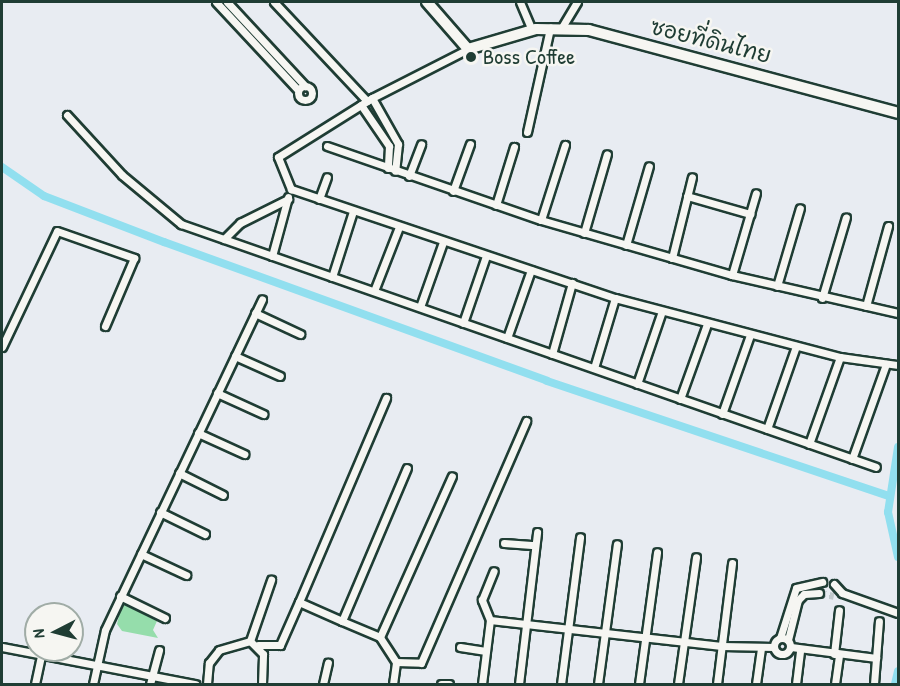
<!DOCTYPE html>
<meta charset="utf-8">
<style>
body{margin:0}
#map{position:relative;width:900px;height:686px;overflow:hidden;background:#e8ecf2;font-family:"Patrick Hand","Playpen Sans Thai",sans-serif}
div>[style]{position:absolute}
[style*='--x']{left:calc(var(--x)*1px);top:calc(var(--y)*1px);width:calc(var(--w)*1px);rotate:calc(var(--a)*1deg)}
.green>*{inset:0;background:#95ddab}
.canal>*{height:8px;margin:-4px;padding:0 4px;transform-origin:4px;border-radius:4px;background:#91dfef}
.street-tunnel>*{height:7px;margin-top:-3.5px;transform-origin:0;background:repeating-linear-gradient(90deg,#c0c9cc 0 7px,transparent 0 10.5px)}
.roads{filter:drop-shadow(2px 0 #1f3d34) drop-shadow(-2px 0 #1f3d34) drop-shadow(0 2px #1f3d34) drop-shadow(0 -2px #1f3d34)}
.street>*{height:7px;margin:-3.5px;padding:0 3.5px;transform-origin:3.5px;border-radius:3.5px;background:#f6f6f2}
.street>.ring{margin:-3.5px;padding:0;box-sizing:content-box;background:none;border:7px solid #f6f6f2;border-radius:50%}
.secondary>*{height:10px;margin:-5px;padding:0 5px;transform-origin:5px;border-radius:5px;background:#f6f6f2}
.dots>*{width:16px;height:16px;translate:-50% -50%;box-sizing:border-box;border:3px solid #f6f6f2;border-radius:50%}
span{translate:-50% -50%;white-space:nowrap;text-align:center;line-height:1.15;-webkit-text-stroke:5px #f6f6f2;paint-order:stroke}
.street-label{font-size:22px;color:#1f3d34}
.poi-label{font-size:22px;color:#1f3d34}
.left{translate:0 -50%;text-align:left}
.frame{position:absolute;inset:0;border:3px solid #1f3d34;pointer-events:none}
.north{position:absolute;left:24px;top:602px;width:60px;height:60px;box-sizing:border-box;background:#f6f6f2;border:2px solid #a0aca6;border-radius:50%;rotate:264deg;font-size:16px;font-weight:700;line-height:24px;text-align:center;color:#1f3d34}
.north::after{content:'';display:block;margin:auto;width:21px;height:27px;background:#1f3d34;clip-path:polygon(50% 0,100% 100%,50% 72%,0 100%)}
</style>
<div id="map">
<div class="green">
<div style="clip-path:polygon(122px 603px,157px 621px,153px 630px,158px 638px,122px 631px,117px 624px)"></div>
</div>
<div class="canal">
<div style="--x:2;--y:167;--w:51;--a:34.6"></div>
<div style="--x:44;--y:196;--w:129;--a:21"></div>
<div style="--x:164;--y:242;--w:407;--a:19.9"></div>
<div style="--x:547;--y:381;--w:361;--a:18.6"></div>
<div style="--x:898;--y:447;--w:66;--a:98.7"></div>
<div style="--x:888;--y:512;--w:46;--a:77.5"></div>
<div style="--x:895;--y:684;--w:13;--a:-77"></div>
</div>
<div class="street-tunnel">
<div style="--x:819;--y:593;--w:15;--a:11"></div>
</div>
<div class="roads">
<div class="street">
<div style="--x:216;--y:2;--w:120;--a:47"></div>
<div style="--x:227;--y:2;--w:115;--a:47.1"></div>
<div style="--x:274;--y:2;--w:136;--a:46.8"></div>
<div style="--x:520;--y:2;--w:30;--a:67"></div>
<div style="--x:562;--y:27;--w:29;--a:-59"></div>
<div style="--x:468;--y:49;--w:108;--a:153"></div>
<div style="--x:372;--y:98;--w:111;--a:147.9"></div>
<div style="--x:278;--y:157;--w:35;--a:68"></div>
<div style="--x:291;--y:189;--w:342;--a:18.6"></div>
<div style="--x:615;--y:298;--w:233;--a:14.7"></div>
<div style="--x:840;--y:357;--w:59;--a:7.9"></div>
<div class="ring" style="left:298px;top:86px;width:7px;height:7px"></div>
<div style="--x:372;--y:98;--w:53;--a:60.5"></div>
<div style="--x:398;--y:144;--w:27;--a:96"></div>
<div style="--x:361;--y:105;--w:50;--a:55.7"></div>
<div style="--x:389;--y:146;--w:22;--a:93"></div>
<div style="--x:67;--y:115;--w:81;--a:47.5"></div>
<div style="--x:122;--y:175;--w:77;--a:39.7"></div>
<div style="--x:181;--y:224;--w:736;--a:19.27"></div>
<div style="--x:527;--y:132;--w:107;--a:-77.5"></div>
<div style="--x:327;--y:146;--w:226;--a:19.1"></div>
<div style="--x:541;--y:220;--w:199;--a:16.1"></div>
<div style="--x:732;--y:275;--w:170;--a:12.9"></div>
<div style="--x:409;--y:176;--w:34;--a:-69"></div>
<div style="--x:453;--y:191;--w:50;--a:-70.1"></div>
<div style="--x:687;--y:196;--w:66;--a:15.9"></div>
<div style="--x:319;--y:199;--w:23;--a:-70"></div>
<div style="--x:496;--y:205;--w:61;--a:-72.8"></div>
<div style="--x:541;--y:220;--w:79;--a:-72.3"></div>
<div style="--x:584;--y:233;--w:82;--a:-73.8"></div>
<div style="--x:224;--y:239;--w:23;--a:-45"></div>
<div style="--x:240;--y:223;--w:54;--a:-26.6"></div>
<div style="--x:626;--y:245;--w:82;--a:-73.8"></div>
<div style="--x:272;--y:256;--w:61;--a:-74.8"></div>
<div style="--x:672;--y:258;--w:83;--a:-76.1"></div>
<div style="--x:732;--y:275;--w:85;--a:-73.7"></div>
<div style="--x:332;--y:277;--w:69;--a:-72.3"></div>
<div style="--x:777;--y:286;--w:81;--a:-73.6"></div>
<div style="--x:374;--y:291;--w:69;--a:-68.7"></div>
<div style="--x:822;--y:298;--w:84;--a:-73.5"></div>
<div style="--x:866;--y:306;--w:83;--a:-74.6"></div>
<div style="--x:420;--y:307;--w:69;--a:-70.5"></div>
<div style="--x:255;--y:313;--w:50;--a:25"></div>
<div style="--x:463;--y:323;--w:71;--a:-71.1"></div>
<div style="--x:507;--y:338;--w:72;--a:-70.6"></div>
<div style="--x:2;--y:347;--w:128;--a:-64.6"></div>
<div style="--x:57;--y:231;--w:82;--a:19.3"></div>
<div style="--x:134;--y:258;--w:74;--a:113.1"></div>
<div style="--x:552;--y:354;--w:74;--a:-74.3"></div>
<div style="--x:235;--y:356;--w:49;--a:24"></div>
<div style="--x:594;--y:368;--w:73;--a:-73.3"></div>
<div style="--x:637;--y:384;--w:77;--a:-71.1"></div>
<div style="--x:217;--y:393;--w:51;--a:24.5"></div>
<div style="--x:680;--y:399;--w:80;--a:-70.2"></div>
<div style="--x:722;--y:414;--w:84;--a:-70.5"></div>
<div style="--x:767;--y:429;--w:88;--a:-70.7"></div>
<div style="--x:198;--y:433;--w:51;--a:24.5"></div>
<div style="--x:809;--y:444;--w:92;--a:-70.4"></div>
<div style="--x:852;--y:459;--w:101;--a:-70.3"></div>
<div style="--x:179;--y:473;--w:49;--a:26.6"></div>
<div style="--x:160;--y:512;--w:50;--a:26.1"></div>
<div style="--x:504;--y:543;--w:31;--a:4"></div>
<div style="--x:141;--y:554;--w:50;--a:25"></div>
<div style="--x:834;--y:584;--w:12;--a:48"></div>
<div style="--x:842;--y:593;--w:59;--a:19.7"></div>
<div style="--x:120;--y:596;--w:50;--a:26.1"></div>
<div style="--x:490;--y:620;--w:22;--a:-112"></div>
<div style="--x:482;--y:600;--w:31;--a:-68"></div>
<div style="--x:342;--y:621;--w:47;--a:-156.2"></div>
<div style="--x:299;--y:602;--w:222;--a:-66.9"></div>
<div style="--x:380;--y:637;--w:41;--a:-157.2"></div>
<div style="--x:342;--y:621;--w:166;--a:-67"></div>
<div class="ring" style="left:774px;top:638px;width:9px;height:9px"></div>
<div style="--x:780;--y:638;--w:52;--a:-72.3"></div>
<div style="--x:796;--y:588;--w:27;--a:-13"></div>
<div style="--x:788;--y:640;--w:41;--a:-76"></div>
<div style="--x:798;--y:600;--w:8;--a:-45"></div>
<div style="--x:804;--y:594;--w:15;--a:-4"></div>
<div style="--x:258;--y:645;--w:22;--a:0"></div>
<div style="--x:280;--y:645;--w:47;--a:-66.2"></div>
<div style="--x:2;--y:647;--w:197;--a:10.9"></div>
<div style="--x:460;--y:647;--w:26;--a:9"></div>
<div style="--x:791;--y:647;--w:86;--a:7.4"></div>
<div style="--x:834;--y:654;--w:44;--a:-83.5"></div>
<div style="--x:396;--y:662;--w:25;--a:2"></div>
<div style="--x:421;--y:663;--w:264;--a:-66.5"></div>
<div style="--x:35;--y:684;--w:30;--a:-78"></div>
<div style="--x:93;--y:684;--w:55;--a:-77.5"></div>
<div style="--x:105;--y:630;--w:366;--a:-64.6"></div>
<div style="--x:150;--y:684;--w:35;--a:-75"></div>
<div style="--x:207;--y:684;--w:21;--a:-85"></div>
<div style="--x:209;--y:663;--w:16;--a:-52"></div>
<div style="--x:219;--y:650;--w:32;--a:-16"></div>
<div style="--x:262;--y:684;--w:30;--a:-88"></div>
<div style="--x:263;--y:654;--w:18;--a:-135"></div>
<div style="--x:250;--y:641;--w:65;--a:-71"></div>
<div style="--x:323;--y:684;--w:22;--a:-77"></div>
<div style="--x:393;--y:684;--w:22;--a:-82"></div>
<div style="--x:396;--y:662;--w:30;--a:-123"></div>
<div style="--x:380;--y:637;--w:176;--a:-65.9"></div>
<div style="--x:441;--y:684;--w:8;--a:0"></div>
<div style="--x:482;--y:684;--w:64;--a:-82.9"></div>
<div style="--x:490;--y:620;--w:233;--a:6.4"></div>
<div style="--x:722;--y:646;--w:52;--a:1.1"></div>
<div style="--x:519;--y:684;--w:153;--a:-83.2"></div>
<div style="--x:561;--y:684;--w:148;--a:-82.6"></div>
<div style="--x:598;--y:684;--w:141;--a:-82.3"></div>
<div style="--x:639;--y:684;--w:133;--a:-82.2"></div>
<div style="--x:678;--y:684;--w:128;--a:-81.9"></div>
<div style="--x:717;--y:684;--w:122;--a:-82.9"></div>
<div style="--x:756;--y:684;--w:36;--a:-82"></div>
<div style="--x:796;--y:684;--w:33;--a:-83"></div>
<div style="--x:835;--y:684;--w:29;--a:-82"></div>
<div style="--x:874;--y:684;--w:63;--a:-85.5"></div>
</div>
<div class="secondary">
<div style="--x:427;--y:2;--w:62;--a:48.9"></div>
<div style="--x:468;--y:49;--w:71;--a:-16.4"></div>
<div style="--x:536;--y:29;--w:53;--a:1.1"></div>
<div style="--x:589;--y:30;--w:320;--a:15"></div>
</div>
</div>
<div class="dots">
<div style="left:471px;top:57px;background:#1f3d34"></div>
</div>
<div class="street-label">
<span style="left:711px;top:41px;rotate:14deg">ซอยที่ดินไทย</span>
</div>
<div class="poi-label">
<span class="left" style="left:483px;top:57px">Boss Coffee</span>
</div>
<div class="frame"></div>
<div class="north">N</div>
</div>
